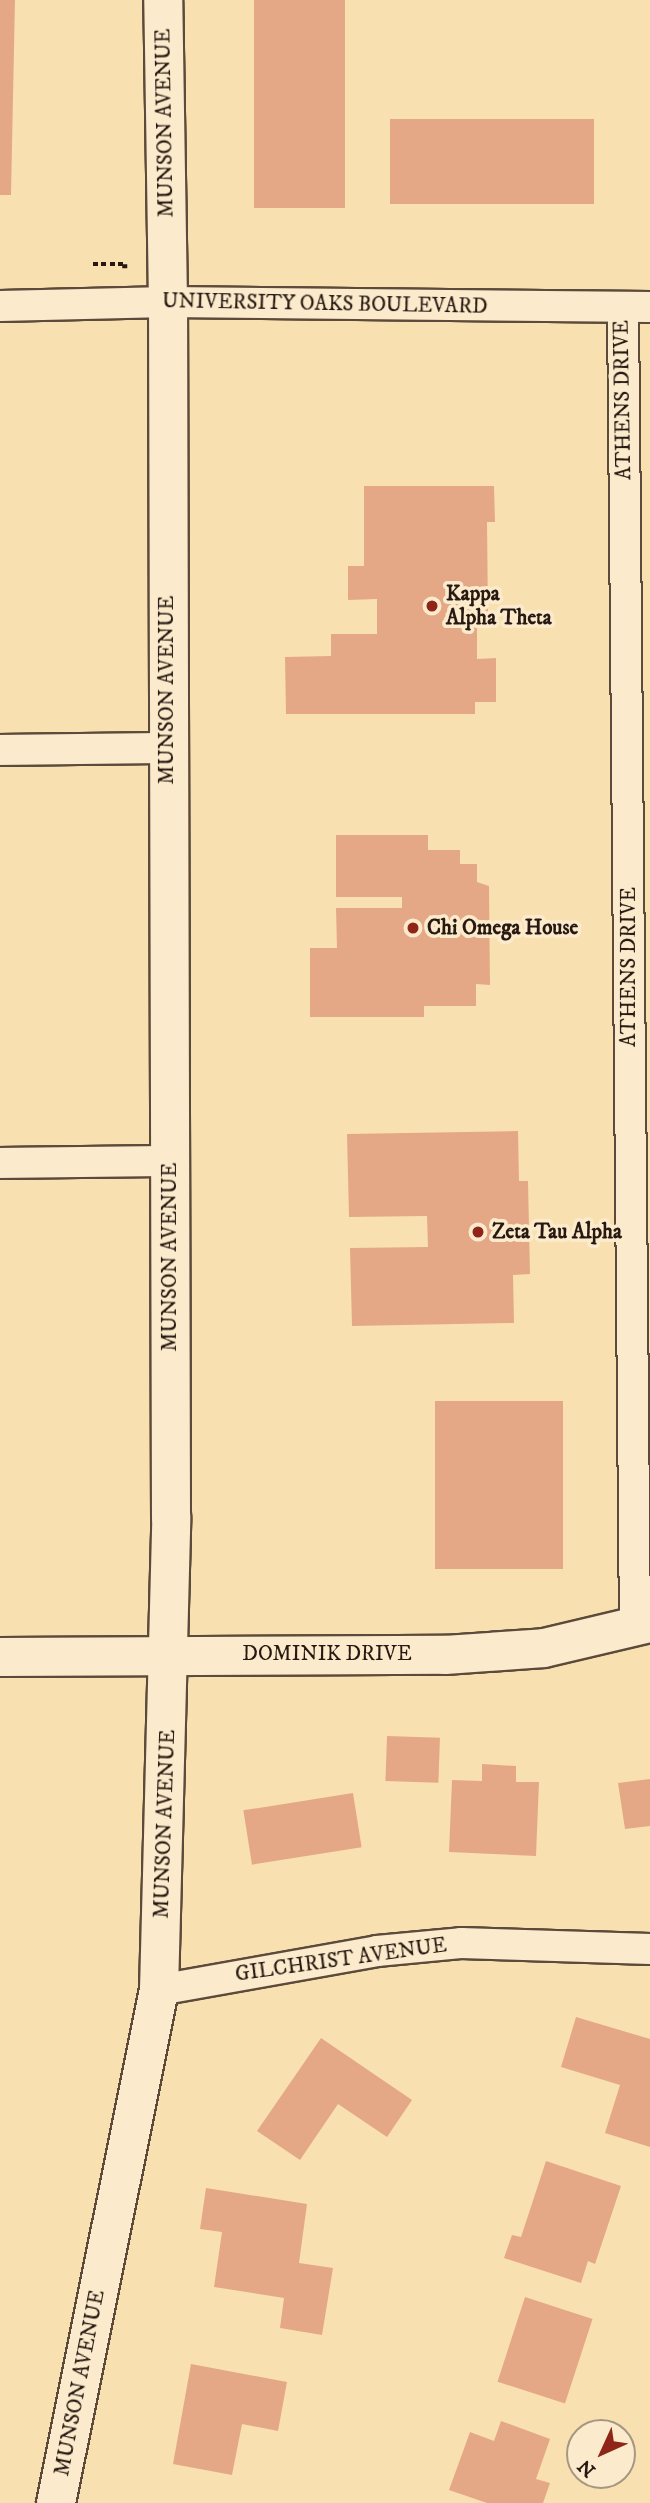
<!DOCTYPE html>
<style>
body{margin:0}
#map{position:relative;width:650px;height:2503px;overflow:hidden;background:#f9e0b0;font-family:"IM FELL DW Pica",serif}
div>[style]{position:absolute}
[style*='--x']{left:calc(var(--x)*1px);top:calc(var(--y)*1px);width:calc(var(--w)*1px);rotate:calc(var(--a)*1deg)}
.building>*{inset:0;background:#e5a887;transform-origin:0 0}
.path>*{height:4.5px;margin-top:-2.25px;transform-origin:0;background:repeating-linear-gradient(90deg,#271912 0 5px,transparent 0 8.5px)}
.roads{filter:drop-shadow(2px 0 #5c4b3a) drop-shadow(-2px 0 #5c4b3a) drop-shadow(0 2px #5c4b3a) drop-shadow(0 -2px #5c4b3a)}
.street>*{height:30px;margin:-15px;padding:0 15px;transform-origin:15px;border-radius:15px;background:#fbebcc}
.secondary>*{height:38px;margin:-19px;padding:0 19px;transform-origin:19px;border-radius:19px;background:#fbebcc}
.dots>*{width:19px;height:19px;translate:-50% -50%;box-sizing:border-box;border:4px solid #fbebcc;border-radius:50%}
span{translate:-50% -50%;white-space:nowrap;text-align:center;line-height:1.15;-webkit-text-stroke:7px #fbebcc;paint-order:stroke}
.street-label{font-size:21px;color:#271912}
.poi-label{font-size:21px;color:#271912;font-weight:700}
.left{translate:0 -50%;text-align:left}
.north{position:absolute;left:566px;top:2419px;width:70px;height:70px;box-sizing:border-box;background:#fbebcc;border:2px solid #a69782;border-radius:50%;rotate:225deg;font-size:19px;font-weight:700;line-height:28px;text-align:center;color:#271912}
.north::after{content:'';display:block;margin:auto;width:24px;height:32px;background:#8f2418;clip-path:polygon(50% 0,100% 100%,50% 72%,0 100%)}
</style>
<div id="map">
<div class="building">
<div style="clip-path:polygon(0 0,15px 0,11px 195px,0 195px)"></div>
<div style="left:254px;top:0;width:91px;height:208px"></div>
<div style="left:390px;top:119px;width:204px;height:85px"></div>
<div style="clip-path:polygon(364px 486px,494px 486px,495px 522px,487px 522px,488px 613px,477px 613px,477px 659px,496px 658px,496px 702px,475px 702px,475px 714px,286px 714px,285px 657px,331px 656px,331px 634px,377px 634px,377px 599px,348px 600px,348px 566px,364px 566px)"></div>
<div style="clip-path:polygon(336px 835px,428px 835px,428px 850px,460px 850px,460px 864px,477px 864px,477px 882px,489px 886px,490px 985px,476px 984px,476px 1006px,424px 1006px,424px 1017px,310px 1017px,310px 948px,337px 948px,336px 908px,402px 908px,402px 897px,336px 897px)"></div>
<div style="clip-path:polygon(518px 1131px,519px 1181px,528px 1181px,530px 1274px,513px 1275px,514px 1323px,352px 1326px,350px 1248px,428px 1247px,427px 1216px,349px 1217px,347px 1134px)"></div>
<div style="left:435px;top:1401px;width:128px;height:168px"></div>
<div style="left:387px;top:1736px;width:53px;height:45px;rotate:2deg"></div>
<div style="clip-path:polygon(482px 1764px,516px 1766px,516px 1782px,539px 1782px,536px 1856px,449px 1852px,452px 1780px,482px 1781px)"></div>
<div style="clip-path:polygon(650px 1779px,650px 1826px,625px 1829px,618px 1783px)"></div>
<div style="left:353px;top:1793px;width:55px;height:111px;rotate:81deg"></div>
<div style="clip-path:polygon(576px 2017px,650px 2039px,650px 2147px,605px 2133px,620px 2085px,561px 2067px)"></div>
<div style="clip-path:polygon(321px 2038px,412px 2100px,387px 2137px,338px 2104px,300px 2160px,257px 2131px)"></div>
<div style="clip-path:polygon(546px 2161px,621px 2186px,595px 2264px,588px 2261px,581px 2283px,504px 2258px,512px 2235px,521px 2237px)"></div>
<div style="clip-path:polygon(206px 2188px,307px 2204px,299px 2263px,333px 2268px,322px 2335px,280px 2328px,284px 2298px,214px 2287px,222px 2232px,200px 2229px)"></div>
<div style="left:525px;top:2297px;width:71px;height:89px;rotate:18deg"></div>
<div style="clip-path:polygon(191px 2364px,287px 2382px,278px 2431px,242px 2424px,232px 2475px,173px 2464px)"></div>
<div style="clip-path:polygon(501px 2421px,550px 2439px,536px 2479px,550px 2483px,543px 2503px,487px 2503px,449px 2490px,470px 2432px,494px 2441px)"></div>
</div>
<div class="path">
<div style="--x:93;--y:264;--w:32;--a:0"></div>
<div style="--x:125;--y:264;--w:4;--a:90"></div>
</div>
<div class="roads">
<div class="street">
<div style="--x:0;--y:306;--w:168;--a:-1.4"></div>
<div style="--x:168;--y:302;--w:482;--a:0.6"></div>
<div style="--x:623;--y:307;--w:1320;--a:89.48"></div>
<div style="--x:0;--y:750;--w:167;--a:-0.7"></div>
<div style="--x:0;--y:1163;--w:170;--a:-0.7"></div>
<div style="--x:159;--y:1990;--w:221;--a:-10.1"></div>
<div style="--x:377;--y:1951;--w:84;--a:-5.4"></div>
<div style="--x:461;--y:1943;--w:189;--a:1.8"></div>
</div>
<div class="secondary">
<div style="--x:0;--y:1657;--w:445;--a:-0.3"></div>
<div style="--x:445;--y:1655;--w:99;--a:-4"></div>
<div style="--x:544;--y:1648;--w:109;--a:-13.3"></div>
<div style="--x:56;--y:2503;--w:523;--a:-78.65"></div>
<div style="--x:159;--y:1990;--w:472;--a:-88.5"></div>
<div style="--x:171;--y:1518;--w:1216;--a:-90.14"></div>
<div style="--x:168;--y:302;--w:302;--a:-90.9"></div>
</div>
</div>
<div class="dots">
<div style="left:432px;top:606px;background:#8f2418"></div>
<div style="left:413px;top:928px;background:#8f2418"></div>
<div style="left:478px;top:1232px;background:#8f2418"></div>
</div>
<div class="street-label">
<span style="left:165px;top:123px;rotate:-91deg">MUNSON AVENUE</span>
<span style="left:325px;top:304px;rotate:1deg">UNIVERSITY OAKS BOULEVARD</span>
<span style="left:623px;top:400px;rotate:-91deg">ATHENS DRIVE</span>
<span style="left:167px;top:690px;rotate:-90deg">MUNSON AVENUE</span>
<span style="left:629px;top:967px;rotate:-90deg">ATHENS DRIVE</span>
<span style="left:170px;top:1257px;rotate:-90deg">MUNSON AVENUE</span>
<span style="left:327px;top:1654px">DOMINIK DRIVE</span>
<span style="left:165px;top:1824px;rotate:-88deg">MUNSON AVENUE</span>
<span style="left:341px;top:1960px;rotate:-8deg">GILCHRIST AVENUE</span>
<span style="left:80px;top:2383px;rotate:-79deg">MUNSON AVENUE</span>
</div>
<div class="poi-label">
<span class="left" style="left:446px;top:606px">Kappa<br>Alpha Theta</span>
<span class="left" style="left:427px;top:928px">Chi Omega House</span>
<span class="left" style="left:492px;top:1232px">Zeta Tau Alpha</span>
</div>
<div class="north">N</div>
</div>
